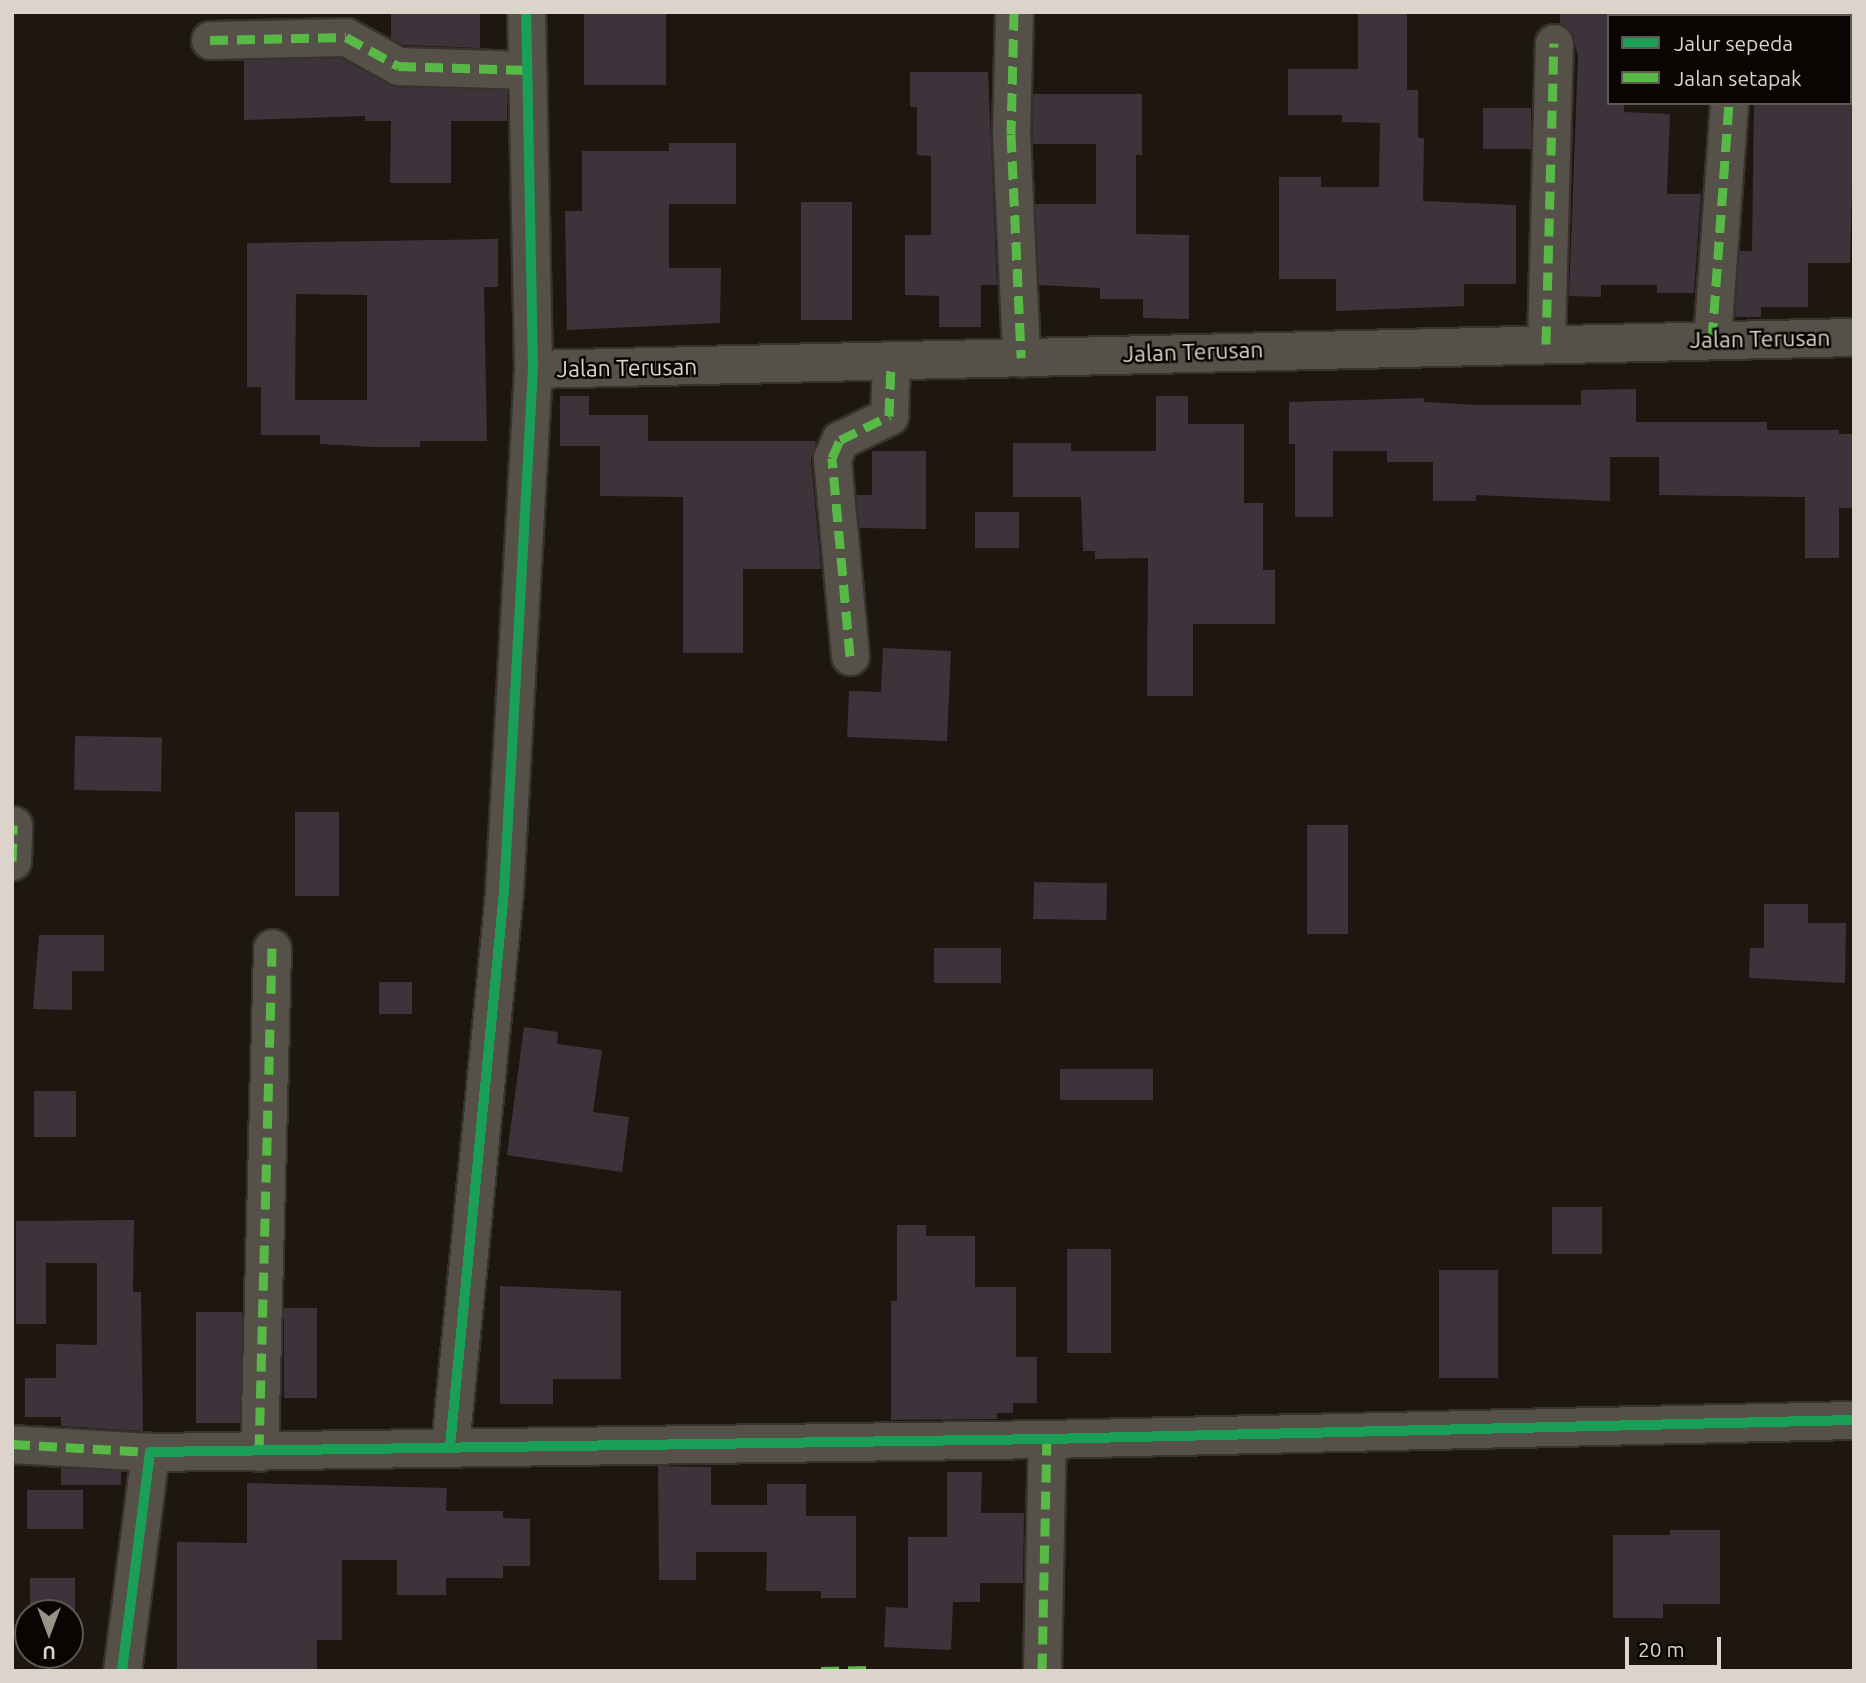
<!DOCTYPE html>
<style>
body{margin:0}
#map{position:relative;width:1866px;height:1683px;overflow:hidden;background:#1e170f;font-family:Ubuntu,sans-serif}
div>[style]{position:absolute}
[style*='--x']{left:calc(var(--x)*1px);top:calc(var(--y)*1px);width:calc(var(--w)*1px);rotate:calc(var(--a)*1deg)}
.building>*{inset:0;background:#3e333a;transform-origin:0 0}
.roads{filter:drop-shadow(2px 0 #36322c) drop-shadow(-2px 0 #36322c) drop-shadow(0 2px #36322c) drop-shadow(0 -2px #36322c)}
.minor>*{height:37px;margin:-18.5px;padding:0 18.5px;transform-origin:18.5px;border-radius:18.5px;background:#555048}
.quiet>*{height:9px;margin-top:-4.5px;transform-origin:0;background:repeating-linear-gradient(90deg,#58b947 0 18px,transparent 0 27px)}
.cycleway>*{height:10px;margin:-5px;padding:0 5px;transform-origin:5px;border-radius:5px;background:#1a9f57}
span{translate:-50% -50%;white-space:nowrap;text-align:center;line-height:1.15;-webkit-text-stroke:5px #090502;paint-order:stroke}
.street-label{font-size:23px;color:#dcd4ca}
.frame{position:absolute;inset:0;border:14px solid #dcd4ca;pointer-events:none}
.legend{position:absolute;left:1607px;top:14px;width:245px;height:91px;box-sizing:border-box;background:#090502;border:2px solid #5d5852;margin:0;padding:9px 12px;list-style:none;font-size:21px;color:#dcd4ca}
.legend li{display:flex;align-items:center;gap:14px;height:35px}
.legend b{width:35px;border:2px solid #5d5852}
.north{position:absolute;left:14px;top:1599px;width:70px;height:70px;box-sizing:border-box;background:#090502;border:2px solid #5d5852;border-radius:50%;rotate:180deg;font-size:19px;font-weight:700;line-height:28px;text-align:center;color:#dcd4ca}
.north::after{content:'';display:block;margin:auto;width:24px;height:32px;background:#9a9289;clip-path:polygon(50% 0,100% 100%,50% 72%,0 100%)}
.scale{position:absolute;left:1625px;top:1637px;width:96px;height:32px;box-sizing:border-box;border:4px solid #dcd4ca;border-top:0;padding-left:9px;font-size:21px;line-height:24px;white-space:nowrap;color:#dcd4ca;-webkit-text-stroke:5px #090502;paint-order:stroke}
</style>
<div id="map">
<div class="building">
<div style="left:584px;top:12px;width:82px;height:73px"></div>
<div style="clip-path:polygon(1358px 12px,1407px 12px,1407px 90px,1418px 90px,1418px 138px,1424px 138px,1423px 201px,1516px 205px,1516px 284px,1464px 284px,1464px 306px,1336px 311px,1336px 279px,1279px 279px,1279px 177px,1321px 177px,1321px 187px,1379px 187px,1380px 123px,1342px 122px,1342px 115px,1288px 115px,1288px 69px,1358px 69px)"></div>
<div style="clip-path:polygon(1560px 12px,1609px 12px,1609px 103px,1624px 103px,1624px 112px,1670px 114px,1667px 194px,1701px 194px,1694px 293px,1657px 293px,1657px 285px,1601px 285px,1601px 297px,1569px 296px,1578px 56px,1572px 32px,1560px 23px)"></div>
<div style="clip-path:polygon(391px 13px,480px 14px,480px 48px,404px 45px,391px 38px)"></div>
<div style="clip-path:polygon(341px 58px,397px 87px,507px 90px,507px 121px,451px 121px,451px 183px,390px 183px,391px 121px,365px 121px,365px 116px,244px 120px,244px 60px)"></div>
<div style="clip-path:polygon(910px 72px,988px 72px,997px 285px,981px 285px,981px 327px,939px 327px,939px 296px,905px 295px,905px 235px,931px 235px,931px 156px,917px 155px,917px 107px,910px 107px)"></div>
<div style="clip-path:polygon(1033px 94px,1142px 94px,1142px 155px,1136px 155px,1136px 234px,1189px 235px,1189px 319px,1143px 318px,1143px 299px,1100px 299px,1100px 288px,1039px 285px,1035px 204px,1096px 204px,1096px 144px,1032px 144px)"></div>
<div style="clip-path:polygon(1754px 103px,1854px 103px,1850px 263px,1808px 263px,1808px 307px,1761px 307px,1761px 317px,1735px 317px,1739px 251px,1752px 251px)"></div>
<div style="left:1483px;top:108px;width:48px;height:41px"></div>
<div style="clip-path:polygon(669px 143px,736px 143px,736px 204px,669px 204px,669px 268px,721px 268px,720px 323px,567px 330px,565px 211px,582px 211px,582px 151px,669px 151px)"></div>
<div style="left:801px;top:202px;width:51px;height:118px"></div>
<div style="clip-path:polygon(evenodd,498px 239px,498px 287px,484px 287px,487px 441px,420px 441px,420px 447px,375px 447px,320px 444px,320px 435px,261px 435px,261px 387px,247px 387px,247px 243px,498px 239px,296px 294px,367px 295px,367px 400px,295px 400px,296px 294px)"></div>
<div style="clip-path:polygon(1636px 389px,1636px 422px,1767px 422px,1767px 430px,1839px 430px,1839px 434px,1854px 434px,1854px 508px,1839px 508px,1839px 558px,1805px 558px,1805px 497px,1659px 495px,1659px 457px,1610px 457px,1610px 501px,1476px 495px,1476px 501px,1433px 501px,1433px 462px,1387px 462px,1387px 451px,1333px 451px,1333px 517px,1295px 517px,1295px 444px,1289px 444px,1289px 402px,1424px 398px,1424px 402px,1476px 405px,1581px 405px,1581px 390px)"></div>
<div style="clip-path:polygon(560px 396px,589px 396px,589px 415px,648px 415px,648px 441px,816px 441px,811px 460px,821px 569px,743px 569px,743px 653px,683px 653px,683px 497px,600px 496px,600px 446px,560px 446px)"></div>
<div style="clip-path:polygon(1156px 396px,1188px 396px,1188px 424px,1244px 424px,1244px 503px,1263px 503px,1263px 570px,1275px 570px,1275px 624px,1193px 624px,1193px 696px,1147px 696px,1148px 558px,1095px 559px,1095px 551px,1083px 551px,1081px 497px,1013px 497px,1013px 443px,1071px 443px,1071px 451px,1156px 451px)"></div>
<div style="clip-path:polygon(872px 451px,926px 451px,926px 529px,859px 528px,856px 495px,872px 495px)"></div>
<div style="left:975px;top:512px;width:44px;height:36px"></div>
<div style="clip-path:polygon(883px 648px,951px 651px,947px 741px,847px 737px,849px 691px,881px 692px)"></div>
<div style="left:75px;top:736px;width:87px;height:54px;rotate:1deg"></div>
<div style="left:295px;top:812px;width:44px;height:84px"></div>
<div style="left:1307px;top:825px;width:41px;height:109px"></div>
<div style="left:1034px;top:882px;width:73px;height:37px;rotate:1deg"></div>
<div style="clip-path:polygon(1764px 904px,1808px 904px,1808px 923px,1846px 923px,1845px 983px,1749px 978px,1750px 948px,1764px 948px)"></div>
<div style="clip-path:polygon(39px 935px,104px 935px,104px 971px,72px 971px,72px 1010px,33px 1009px)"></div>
<div style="left:934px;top:948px;width:67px;height:35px"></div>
<div style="left:379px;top:982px;width:33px;height:32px"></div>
<div style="clip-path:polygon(524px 1027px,558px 1032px,557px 1044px,602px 1050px,593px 1112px,629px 1117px,622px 1172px,507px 1155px)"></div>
<div style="left:1060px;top:1069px;width:93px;height:31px"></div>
<div style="left:34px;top:1091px;width:42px;height:46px"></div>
<div style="left:1552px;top:1207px;width:50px;height:47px"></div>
<div style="clip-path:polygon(134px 1220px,133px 1292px,141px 1292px,143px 1431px,61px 1426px,61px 1417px,25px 1417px,25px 1378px,56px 1378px,56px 1344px,97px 1345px,97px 1263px,46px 1263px,46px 1324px,16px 1324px,16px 1221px)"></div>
<div style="clip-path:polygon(897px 1225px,926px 1225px,926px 1236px,975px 1236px,975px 1287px,1016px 1287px,1016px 1357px,1037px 1357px,1037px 1403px,1013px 1403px,1013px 1413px,997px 1413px,997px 1419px,891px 1420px,891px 1301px,897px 1301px)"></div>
<div style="left:1067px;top:1249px;width:44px;height:104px"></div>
<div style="left:1439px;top:1270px;width:59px;height:108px"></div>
<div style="clip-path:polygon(500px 1286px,621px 1291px,621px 1379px,553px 1379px,553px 1404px,500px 1404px)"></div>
<div style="left:284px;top:1308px;width:33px;height:90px"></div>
<div style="left:196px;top:1312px;width:46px;height:111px"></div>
<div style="clip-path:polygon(658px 1466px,711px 1467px,711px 1505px,767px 1505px,767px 1484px,806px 1484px,806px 1516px,856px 1516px,856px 1598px,821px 1598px,821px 1591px,766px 1591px,767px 1552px,696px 1552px,696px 1580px,659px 1580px)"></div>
<div style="clip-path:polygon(61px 1468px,121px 1471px,121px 1485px,61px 1485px)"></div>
<div style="clip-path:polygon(947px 1472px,982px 1472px,981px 1513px,1024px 1513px,1023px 1583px,980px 1583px,980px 1602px,953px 1602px,951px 1650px,884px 1647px,886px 1607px,908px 1608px,908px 1537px,947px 1537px)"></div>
<div style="clip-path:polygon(247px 1483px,447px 1488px,446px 1511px,503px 1511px,503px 1518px,530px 1519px,530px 1566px,503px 1566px,503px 1578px,446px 1578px,446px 1595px,397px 1595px,397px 1560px,342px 1560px,342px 1640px,317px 1640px,317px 1671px,177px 1671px,177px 1542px,247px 1543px)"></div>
<div style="left:27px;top:1490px;width:56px;height:39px"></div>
<div style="clip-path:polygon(1670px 1530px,1720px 1530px,1720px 1604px,1663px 1604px,1663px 1618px,1613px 1618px,1613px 1535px,1670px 1535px)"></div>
<div style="clip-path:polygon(30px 1578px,75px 1578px,75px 1656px,30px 1656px,70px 1655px,70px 1613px,30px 1613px)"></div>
</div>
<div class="roads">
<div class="minor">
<div style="--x:1014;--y:12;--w:122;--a:91.4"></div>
<div style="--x:1011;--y:134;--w:224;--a:87.4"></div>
<div style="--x:1736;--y:16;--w:4;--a:-90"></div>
<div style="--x:210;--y:40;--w:136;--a:-1.3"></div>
<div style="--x:346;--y:37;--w:60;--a:29.1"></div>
<div style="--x:398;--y:66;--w:128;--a:1.8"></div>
<div style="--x:1712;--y:340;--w:238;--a:-85.9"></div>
<div style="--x:1546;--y:344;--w:301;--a:-88.5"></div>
<div style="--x:533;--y:369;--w:1321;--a:-1.39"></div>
<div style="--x:850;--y:656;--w:199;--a:-95.2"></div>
<div style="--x:832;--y:458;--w:20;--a:-66"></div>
<div style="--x:840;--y:440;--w:55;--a:-26.1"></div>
<div style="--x:889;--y:416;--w:53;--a:-87.8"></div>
<div style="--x:12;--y:861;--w:36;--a:-88"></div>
<div style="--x:12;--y:1444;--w:138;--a:3.3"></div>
<div style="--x:450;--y:1446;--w:557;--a:-84.43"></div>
<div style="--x:504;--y:892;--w:524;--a:-86.83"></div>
<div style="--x:533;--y:369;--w:357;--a:-91.1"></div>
<div style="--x:259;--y:1452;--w:504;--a:-88.52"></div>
<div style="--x:122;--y:1671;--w:221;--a:-82.7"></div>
<div style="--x:150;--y:1452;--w:897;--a:-0.83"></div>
<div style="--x:1047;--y:1439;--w:807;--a:-1.35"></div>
<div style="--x:1042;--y:1671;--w:232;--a:-88.8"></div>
</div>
</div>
<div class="quiet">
<div style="--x:1014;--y:12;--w:122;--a:91.4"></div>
<div style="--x:1011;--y:134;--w:224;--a:87.4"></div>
<div style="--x:1736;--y:16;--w:4;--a:-90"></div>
<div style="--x:210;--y:40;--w:136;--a:-1.3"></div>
<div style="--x:346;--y:37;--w:60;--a:29.1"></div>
<div style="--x:398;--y:66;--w:128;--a:1.8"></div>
<div style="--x:1712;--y:340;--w:238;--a:-85.9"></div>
<div style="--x:1546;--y:344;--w:301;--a:-88.5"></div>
<div style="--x:850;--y:656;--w:199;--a:-95.2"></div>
<div style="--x:832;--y:458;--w:20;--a:-66"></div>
<div style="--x:840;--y:440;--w:55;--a:-26.1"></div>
<div style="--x:889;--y:416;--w:53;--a:-87.8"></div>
<div style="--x:12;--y:861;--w:36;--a:-88"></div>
<div style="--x:12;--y:1444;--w:138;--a:3.3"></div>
<div style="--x:259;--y:1452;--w:504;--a:-88.52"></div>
<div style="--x:821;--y:1671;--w:48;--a:-1.2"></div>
<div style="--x:1042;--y:1671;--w:232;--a:-88.8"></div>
</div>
<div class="cycleway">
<div style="--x:450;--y:1446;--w:557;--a:-84.43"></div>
<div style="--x:504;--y:892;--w:524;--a:-86.83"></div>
<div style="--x:533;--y:369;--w:357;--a:-91.1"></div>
<div style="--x:122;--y:1671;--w:221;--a:-82.7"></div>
<div style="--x:150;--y:1452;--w:897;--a:-0.83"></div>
<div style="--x:1047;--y:1439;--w:807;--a:-1.35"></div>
</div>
<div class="street-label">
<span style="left:1760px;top:339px;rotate:-1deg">Jalan Terusan</span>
<span style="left:1193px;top:352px;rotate:-2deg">Jalan Terusan</span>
<span style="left:627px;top:368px;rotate:-1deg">Jalan Terusan</span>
</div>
<div class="frame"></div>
<ul class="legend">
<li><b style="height:9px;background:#1a9f57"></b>Jalur sepeda</li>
<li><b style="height:9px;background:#58b947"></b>Jalan setapak</li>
</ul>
<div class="north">U</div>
<div class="scale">20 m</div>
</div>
